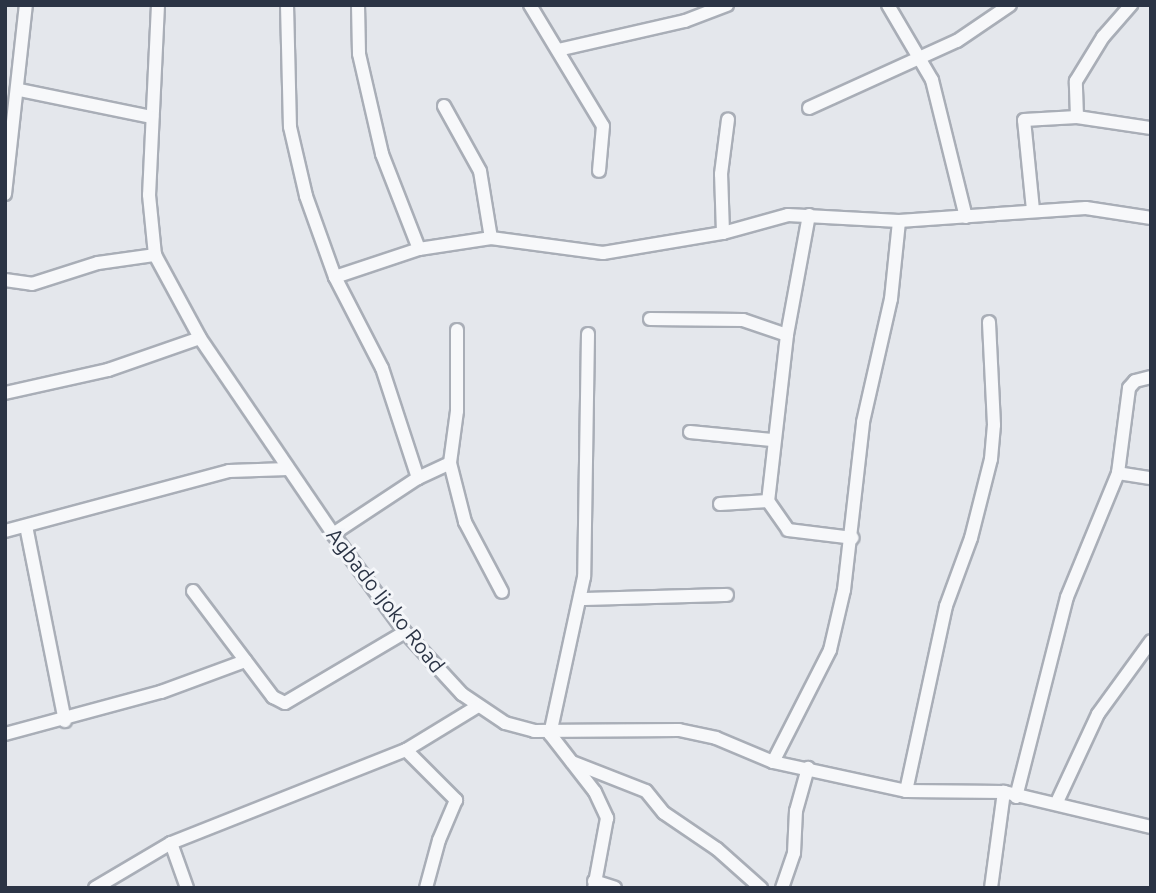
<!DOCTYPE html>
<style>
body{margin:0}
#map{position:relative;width:1156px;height:893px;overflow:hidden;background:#e4e7ec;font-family:Ubuntu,sans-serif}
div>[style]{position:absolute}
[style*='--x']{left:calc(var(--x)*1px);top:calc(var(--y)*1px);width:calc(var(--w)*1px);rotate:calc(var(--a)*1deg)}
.roads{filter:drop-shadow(2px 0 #a9aeb7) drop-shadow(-2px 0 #a9aeb7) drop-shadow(0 2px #a9aeb7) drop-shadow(0 -2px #a9aeb7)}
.minor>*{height:12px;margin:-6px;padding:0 6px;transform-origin:6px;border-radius:6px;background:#f7f8fa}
span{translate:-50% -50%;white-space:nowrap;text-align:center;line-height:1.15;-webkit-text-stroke:6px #f4f6f9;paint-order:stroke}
.street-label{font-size:21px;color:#2b3445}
.frame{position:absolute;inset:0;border:7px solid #2b3445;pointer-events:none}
</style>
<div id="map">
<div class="roads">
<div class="minor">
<div style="--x:158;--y:5;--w:190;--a:92.7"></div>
<div style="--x:149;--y:195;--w:60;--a:84.3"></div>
<div style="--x:155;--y:255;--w:94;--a:61.5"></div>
<div style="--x:200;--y:338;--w:237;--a:55.8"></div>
<div style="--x:333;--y:534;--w:122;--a:53.7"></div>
<div style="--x:405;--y:632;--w:84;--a:47.4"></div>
<div style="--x:462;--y:694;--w:52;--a:34"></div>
<div style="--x:505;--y:723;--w:30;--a:15"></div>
<div style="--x:534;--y:731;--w:145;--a:-0.4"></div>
<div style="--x:679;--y:730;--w:38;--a:12"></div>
<div style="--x:716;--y:738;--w:62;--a:22.8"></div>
<div style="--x:773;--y:762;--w:136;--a:12.3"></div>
<div style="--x:906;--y:791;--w:98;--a:0.6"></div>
<div style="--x:1004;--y:792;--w:151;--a:13.4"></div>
<div style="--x:287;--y:5;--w:122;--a:88.6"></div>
<div style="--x:290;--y:127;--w:71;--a:76.9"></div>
<div style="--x:306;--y:196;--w:86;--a:70.3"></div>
<div style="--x:335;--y:277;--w:102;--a:62.7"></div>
<div style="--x:382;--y:368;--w:116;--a:71.9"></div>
<div style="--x:358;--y:5;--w:49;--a:88.8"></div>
<div style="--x:359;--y:54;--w:103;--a:77"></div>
<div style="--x:382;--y:154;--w:102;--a:68.7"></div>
<div style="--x:530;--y:5;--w:141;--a:58.9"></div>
<div style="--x:603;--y:126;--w:45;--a:95.1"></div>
<div style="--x:888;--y:5;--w:87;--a:59.6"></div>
<div style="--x:932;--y:80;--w:141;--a:76.1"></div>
<div style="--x:558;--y:50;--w:130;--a:-12.9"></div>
<div style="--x:685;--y:21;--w:45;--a:-20.9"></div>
<div style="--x:20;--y:90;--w:135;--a:11.6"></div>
<div style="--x:444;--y:106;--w:74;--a:61"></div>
<div style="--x:480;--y:171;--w:68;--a:80.7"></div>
<div style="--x:809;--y:108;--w:162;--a:-24.4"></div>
<div style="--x:957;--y:41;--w:64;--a:-34.2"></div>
<div style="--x:1077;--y:117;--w:36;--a:-92"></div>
<div style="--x:1076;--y:81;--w:52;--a:-58.5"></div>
<div style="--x:1103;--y:37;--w:43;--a:-48.8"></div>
<div style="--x:5;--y:194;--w:190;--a:-83.7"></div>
<div style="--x:1033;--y:210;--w:90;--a:-95.7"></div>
<div style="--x:1024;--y:120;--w:53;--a:-3.2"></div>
<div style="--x:1077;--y:117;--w:75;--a:8.5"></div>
<div style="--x:809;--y:215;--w:122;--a:100.4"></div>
<div style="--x:787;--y:335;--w:167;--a:96.5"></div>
<div style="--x:768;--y:501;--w:35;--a:55"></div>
<div style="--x:788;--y:530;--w:65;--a:7"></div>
<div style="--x:723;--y:233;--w:59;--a:-91.9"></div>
<div style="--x:721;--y:174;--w:55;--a:-82.7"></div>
<div style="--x:335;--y:277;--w:89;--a:-18.4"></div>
<div style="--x:419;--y:249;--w:73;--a:-8.7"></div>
<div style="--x:491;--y:238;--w:113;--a:7.6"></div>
<div style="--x:603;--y:253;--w:122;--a:-9.5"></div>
<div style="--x:723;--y:233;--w:67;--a:-15.5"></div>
<div style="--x:788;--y:215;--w:111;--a:3.1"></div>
<div style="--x:899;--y:221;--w:187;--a:-4"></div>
<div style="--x:1086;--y:208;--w:66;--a:8.7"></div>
<div style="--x:5;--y:280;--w:27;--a:8"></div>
<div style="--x:32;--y:284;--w:69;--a:-17.7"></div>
<div style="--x:98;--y:263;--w:58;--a:-8"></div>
<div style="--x:650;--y:319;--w:93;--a:0.6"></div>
<div style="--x:743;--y:320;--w:46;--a:18.8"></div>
<div style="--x:457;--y:330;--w:81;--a:90"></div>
<div style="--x:457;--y:411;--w:52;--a:97.7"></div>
<div style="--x:450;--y:463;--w:61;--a:75.7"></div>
<div style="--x:465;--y:522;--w:79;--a:62.1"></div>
<div style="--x:588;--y:334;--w:243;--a:90.9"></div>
<div style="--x:584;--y:577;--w:161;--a:102.2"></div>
<div style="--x:550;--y:734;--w:73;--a:52.2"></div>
<div style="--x:595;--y:792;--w:29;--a:65"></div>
<div style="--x:607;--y:818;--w:71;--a:100.5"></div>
<div style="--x:5;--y:393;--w:106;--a:-12.6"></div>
<div style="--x:108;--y:370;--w:97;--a:-19.2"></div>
<div style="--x:690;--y:432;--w:82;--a:5.6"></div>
<div style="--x:1118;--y:473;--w:33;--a:9"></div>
<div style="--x:720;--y:504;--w:48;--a:-3.6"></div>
<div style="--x:26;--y:526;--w:199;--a:78.7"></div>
<div style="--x:5;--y:531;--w:232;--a:-15"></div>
<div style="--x:229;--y:471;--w:59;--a:-1.9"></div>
<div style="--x:333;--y:534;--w:102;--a:-33.4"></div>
<div style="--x:418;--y:478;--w:35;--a:-25"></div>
<div style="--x:193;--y:591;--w:133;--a:53"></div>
<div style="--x:273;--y:697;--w:13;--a:27"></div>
<div style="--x:285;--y:703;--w:139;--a:-30.6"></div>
<div style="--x:582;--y:599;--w:145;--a:-1.6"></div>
<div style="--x:5;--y:734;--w:162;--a:-15.1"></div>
<div style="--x:161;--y:692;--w:90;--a:-20.3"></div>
<div style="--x:406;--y:750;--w:71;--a:45"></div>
<div style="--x:456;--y:800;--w:43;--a:113"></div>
<div style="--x:439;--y:840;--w:50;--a:105.2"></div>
<div style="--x:572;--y:762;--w:79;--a:21.4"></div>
<div style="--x:646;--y:791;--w:28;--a:51"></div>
<div style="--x:664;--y:813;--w:64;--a:34.2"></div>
<div style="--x:717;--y:849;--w:59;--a:41.6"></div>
<div style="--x:773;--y:762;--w:126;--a:-63"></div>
<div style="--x:830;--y:650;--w:62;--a:-76.9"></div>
<div style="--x:844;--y:590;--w:169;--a:-83.5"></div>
<div style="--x:863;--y:422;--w:126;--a:-77.2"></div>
<div style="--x:891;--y:299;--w:78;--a:-84.1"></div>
<div style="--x:906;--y:791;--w:189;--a:-77.8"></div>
<div style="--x:946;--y:606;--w:72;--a:-69.8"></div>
<div style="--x:971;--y:538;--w:81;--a:-75.8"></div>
<div style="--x:991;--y:459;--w:34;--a:-85"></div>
<div style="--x:994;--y:425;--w:103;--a:-92.8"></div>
<div style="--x:1016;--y:797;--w:206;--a:-75.7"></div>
<div style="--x:1067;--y:597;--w:134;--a:-67.6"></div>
<div style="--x:1118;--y:473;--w:86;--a:-82.6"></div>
<div style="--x:1129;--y:388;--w:9;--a:-49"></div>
<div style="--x:1135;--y:381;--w:16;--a:-14"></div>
<div style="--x:1057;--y:802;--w:97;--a:-65"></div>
<div style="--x:1098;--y:714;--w:90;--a:-54"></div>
<div style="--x:171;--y:843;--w:48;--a:70.4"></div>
<div style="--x:594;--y:881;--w:22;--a:18"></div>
<div style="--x:95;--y:888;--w:88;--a:-30.6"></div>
<div style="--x:171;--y:843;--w:253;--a:-21.6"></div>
<div style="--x:406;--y:750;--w:84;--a:-31.4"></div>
<div style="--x:782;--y:888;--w:37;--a:-71"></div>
<div style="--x:794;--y:853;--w:42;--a:-87.3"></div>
<div style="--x:796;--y:811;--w:45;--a:-74.4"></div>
<div style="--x:991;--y:888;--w:97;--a:-82.3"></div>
</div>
</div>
<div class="street-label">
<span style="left:386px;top:600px;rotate:52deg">Agbado Ijoko Road</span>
</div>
<div class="frame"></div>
</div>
